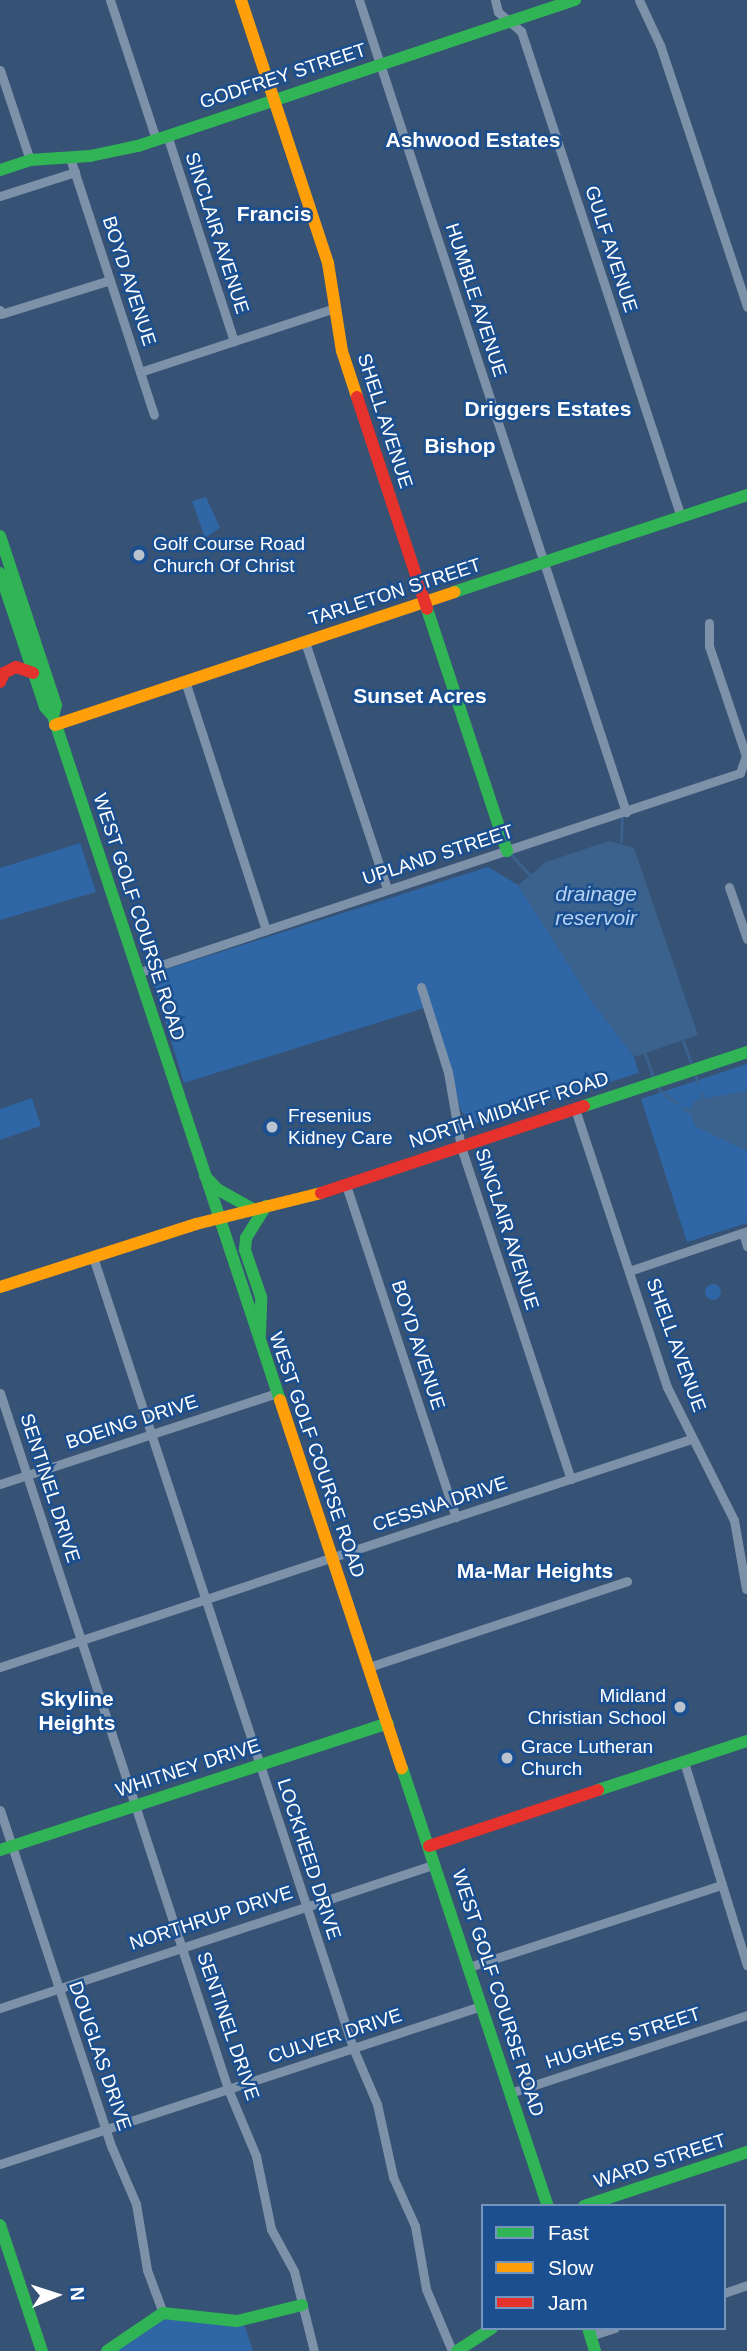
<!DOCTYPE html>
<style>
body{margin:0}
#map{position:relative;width:747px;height:2351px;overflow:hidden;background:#365274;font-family:Helvetica,sans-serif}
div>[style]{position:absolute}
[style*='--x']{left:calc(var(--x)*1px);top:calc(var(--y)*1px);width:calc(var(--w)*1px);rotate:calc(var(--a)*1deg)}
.green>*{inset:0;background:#2f66a5}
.round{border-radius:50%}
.water>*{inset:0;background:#3b618d}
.stream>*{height:2.5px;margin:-1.25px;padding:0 1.25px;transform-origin:1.25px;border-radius:1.25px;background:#3b618d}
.street>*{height:9px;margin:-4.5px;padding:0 4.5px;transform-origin:4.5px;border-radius:4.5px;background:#7d92a8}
.fast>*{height:12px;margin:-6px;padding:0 6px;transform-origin:6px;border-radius:6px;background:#30b455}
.slow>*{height:12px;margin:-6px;padding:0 6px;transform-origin:6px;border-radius:6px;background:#ff9f0a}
.jam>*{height:12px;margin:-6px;padding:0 6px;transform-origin:6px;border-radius:6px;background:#e5322d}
.dots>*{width:19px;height:19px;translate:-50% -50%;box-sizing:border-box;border:4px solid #1b4f8f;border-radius:50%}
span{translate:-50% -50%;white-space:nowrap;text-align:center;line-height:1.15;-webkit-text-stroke:5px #1b4f8f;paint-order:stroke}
.street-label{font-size:19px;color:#fff}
.poi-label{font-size:19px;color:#fff}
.left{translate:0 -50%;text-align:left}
.right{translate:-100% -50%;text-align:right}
.neighbourhood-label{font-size:21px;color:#fff;font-weight:700}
.water-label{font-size:21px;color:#b5d3f5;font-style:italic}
.legend{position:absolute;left:481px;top:2204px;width:245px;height:126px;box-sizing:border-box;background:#1b4f8f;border:2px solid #7695bc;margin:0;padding:9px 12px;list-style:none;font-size:21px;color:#fff}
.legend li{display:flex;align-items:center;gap:14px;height:35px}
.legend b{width:35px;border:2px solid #7695bc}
.north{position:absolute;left:21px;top:2260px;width:70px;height:70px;-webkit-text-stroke:5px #1b4f8f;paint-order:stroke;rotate:87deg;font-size:19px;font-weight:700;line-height:28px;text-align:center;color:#fff}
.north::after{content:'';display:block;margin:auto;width:24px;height:32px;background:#fff;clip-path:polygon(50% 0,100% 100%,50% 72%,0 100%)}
</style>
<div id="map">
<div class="green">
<div style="clip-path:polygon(206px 497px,220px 528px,205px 538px,192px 501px)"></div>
<div style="clip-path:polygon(80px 843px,96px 892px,0 920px,0 868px)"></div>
<div style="clip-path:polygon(488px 867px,518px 885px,634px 1057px,639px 1073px,474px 1124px,461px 1111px,431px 1006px,184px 1083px,151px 974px)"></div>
<div style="clip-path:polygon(747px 1064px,747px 1223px,687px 1242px,641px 1099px)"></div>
<div style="clip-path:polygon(32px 1098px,41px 1126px,0 1140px,0 1109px)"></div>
<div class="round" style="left:705px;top:1284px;width:16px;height:16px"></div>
<div style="clip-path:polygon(151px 2317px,243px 2321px,253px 2351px,107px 2351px)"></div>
</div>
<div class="water">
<div style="clip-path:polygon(609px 841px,634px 848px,698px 1035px,634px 1057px,592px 1002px,518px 885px,546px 862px)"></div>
<div style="clip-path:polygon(747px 1091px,747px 1151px,696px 1127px,689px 1111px,696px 1100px)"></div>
</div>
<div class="stream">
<div style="--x:621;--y:842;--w:24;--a:-88"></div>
<div style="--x:511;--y:854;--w:28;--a:48"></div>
<div style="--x:683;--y:1040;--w:23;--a:70"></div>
<div style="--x:645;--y:1053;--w:23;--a:70"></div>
<div style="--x:696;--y:1077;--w:6;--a:72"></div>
<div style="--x:659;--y:1089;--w:22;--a:39"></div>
<div style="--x:701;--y:1092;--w:5;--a:68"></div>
<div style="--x:683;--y:1108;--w:7;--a:27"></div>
</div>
<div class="street">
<div style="--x:110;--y:0;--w:146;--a:71.7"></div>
<div style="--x:359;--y:0;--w:855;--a:71.8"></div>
<div style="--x:495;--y:0;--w:12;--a:76"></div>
<div style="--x:498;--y:12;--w:30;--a:40"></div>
<div style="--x:521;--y:31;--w:512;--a:71.78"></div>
<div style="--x:639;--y:0;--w:50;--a:65"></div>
<div style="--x:660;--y:45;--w:276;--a:71.6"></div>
<div style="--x:0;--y:70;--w:95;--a:71.6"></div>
<div style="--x:167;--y:135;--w:217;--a:72"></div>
<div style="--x:70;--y:158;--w:270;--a:71.9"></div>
<div style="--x:0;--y:196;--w:79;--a:-17.7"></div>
<div style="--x:0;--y:310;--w:4;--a:76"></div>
<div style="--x:1;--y:314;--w:114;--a:-17.3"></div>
<div style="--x:140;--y:372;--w:205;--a:-18.2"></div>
<div style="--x:305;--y:642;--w:260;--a:71.6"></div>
<div style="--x:185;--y:681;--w:262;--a:72"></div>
<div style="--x:729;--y:887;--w:55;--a:70.9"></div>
<div style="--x:137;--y:973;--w:635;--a:-18.35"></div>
<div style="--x:740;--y:773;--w:18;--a:-71"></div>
<div style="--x:746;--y:756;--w:116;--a:-108.6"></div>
<div style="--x:709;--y:646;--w:23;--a:-90"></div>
<div style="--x:421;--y:987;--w:89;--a:72.4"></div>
<div style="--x:448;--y:1072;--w:76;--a:80.2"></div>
<div style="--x:461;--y:1147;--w:350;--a:71.7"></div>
<div style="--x:575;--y:1109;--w:293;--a:71.7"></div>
<div style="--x:667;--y:1387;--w:149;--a:63.3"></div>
<div style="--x:734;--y:1520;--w:70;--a:80.1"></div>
<div style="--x:346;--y:1185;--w:350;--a:71.7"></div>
<div style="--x:743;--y:1233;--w:14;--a:73"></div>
<div style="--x:93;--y:1257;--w:833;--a:71.8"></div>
<div style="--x:353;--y:2048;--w:61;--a:66.8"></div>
<div style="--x:377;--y:2104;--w:75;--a:77.6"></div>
<div style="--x:393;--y:2177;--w:54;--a:65.8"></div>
<div style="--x:415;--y:2226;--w:64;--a:80.1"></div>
<div style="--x:426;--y:2289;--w:67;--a:67.2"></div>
<div style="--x:629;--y:1271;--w:125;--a:-18.7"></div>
<div style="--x:0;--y:1393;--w:732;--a:71.86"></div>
<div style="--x:228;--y:2089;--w:73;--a:67.3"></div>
<div style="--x:256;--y:2156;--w:75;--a:78.4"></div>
<div style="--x:271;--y:2229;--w:48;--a:61.3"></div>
<div style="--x:294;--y:2271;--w:82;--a:76"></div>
<div style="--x:0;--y:1484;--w:291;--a:-18.2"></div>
<div style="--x:0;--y:1667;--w:728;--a:-18.26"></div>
<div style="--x:369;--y:1667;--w:272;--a:-18.4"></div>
<div style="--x:684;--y:1762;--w:213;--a:72.8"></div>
<div style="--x:0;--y:1810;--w:356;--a:71.7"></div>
<div style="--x:112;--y:2148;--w:61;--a:66.8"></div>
<div style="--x:136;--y:2204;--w:67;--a:80.5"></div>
<div style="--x:147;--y:2270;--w:46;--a:69.6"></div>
<div style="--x:469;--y:1967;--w:266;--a:-18"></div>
<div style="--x:0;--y:2008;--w:458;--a:-18.3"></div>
<div style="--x:510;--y:2093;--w:250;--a:-18.2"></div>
<div style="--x:0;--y:2164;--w:506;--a:-18.18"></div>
<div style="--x:724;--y:2293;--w:24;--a:-19"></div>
<div style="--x:590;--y:2336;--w:26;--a:-18"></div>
</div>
<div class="fast">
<div style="--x:0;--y:170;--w:32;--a:-18"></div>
<div style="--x:30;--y:160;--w:60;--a:-3.8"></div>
<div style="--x:90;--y:156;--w:49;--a:-11.8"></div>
<div style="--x:138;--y:146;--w:461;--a:-18.5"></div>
<div style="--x:0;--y:536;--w:178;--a:71.7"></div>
<div style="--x:56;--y:705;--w:11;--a:105"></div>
<div style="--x:0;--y:573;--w:141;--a:71.4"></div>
<div style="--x:45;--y:707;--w:12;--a:48"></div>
<div style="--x:53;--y:716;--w:721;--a:71.64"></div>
<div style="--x:454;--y:592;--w:309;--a:-18.3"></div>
<div style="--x:427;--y:609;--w:255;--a:71.7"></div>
<div style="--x:584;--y:1106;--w:172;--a:-18.3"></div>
<div style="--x:205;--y:1176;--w:18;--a:47"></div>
<div style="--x:217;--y:1189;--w:41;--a:29.1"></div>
<div style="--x:260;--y:1335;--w:38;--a:-88"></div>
<div style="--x:261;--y:1297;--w:50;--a:-108.8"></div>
<div style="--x:245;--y:1250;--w:12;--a:-85"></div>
<div style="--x:246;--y:1238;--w:38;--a:-58"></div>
<div style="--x:402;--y:1768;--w:462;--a:71.6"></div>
<div style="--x:598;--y:1790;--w:157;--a:-18.2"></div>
<div style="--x:0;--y:1850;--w:408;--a:-18.1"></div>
<div style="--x:584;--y:2206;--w:172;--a:-18.3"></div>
<div style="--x:0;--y:2225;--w:133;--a:71.6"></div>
<div style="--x:588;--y:2328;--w:24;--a:73"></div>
<div style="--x:107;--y:2351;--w:68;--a:-34.2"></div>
<div style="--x:163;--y:2313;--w:74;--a:6.2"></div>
<div style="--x:237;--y:2321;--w:67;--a:-13.8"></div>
<div style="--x:457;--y:2351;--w:42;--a:-33.3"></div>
</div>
<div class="slow">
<div style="--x:241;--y:0;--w:277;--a:71.7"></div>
<div style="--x:328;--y:263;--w:89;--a:81"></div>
<div style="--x:342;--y:351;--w:48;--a:71.9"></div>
<div style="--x:55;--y:725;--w:421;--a:-18.4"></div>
<div style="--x:0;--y:1287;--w:206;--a:-17.8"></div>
<div style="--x:196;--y:1224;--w:129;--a:-13.9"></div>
<div style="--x:280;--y:1400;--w:388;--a:71.7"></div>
</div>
<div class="jam">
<div style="--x:357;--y:397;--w:223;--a:71.7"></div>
<div style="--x:0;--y:682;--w:10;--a:-66"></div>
<div style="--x:4;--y:673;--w:13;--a:-27"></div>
<div style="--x:16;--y:667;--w:18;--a:19"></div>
<div style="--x:321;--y:1193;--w:277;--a:-18.3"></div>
<div style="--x:429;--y:1846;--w:178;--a:-18.3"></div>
</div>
<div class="dots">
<div style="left:139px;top:555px;background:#b9c2ce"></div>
<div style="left:272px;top:1127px;background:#b9c2ce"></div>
<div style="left:680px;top:1707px;background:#b9c2ce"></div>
<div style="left:507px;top:1758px;background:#b9c2ce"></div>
</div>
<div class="street-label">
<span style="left:283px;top:76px;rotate:-18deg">GODFREY STREET</span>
<span style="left:217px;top:233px;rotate:72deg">SINCLAIR AVENUE</span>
<span style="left:611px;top:249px;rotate:72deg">GULF AVENUE</span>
<span style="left:129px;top:281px;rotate:72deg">BOYD AVENUE</span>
<span style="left:476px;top:300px;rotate:72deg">HUMBLE AVENUE</span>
<span style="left:385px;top:421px;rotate:72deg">SHELL AVENUE</span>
<span style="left:395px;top:592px;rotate:-18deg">TARLETON STREET</span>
<span style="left:438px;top:855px;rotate:-18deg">UPLAND STREET</span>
<span style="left:139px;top:917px;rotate:72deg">WEST GOLF COURSE ROAD</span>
<span style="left:509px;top:1110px;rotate:-18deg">NORTH MIDKIFF ROAD</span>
<span style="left:507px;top:1229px;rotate:72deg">SINCLAIR AVENUE</span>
<span style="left:418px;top:1345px;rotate:72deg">BOYD AVENUE</span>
<span style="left:676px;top:1345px;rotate:70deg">SHELL AVENUE</span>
<span style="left:132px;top:1422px;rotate:-18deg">BOEING DRIVE</span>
<span style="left:317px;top:1455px;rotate:71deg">WEST GOLF COURSE ROAD</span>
<span style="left:50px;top:1488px;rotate:72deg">SENTINEL DRIVE</span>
<span style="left:440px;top:1504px;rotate:-18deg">CESSNA DRIVE</span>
<span style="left:188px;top:1768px;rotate:-18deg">WHITNEY DRIVE</span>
<span style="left:309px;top:1859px;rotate:72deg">LOCKHEED DRIVE</span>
<span style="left:211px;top:1918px;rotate:-18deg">NORTHRUP DRIVE</span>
<span style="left:498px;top:1993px;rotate:72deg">WEST GOLF COURSE ROAD</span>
<span style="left:228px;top:2026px;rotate:71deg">SENTINEL DRIVE</span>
<span style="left:335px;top:2036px;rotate:-18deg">CULVER DRIVE</span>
<span style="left:623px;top:2038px;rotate:-18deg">HUGHES STREET</span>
<span style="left:100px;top:2056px;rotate:71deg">DOUGLAS DRIVE</span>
<span style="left:660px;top:2161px;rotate:-18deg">WARD STREET</span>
</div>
<div class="poi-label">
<span class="left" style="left:153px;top:555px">Golf Course Road<br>Church Of Christ</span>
<span class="left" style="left:288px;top:1127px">Fresenius<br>Kidney Care</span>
<span class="right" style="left:666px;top:1707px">Midland<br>Christian School</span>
<span class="left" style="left:521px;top:1758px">Grace Lutheran<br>Church</span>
</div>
<div class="neighbourhood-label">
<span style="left:473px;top:140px">Ashwood Estates</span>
<span style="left:274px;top:214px">Francis</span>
<span style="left:548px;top:409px">Driggers Estates</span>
<span style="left:460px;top:446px">Bishop</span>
<span style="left:420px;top:696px">Sunset Acres</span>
<span style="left:535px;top:1571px">Ma-Mar Heights</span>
<span style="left:77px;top:1711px">Skyline<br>Heights</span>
</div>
<div class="water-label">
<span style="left:596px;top:906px">drainage<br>reservoir</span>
</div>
<ul class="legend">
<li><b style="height:9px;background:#30b455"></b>Fast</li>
<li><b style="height:9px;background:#ff9f0a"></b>Slow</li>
<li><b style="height:9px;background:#e5322d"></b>Jam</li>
</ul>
<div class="north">N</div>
</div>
